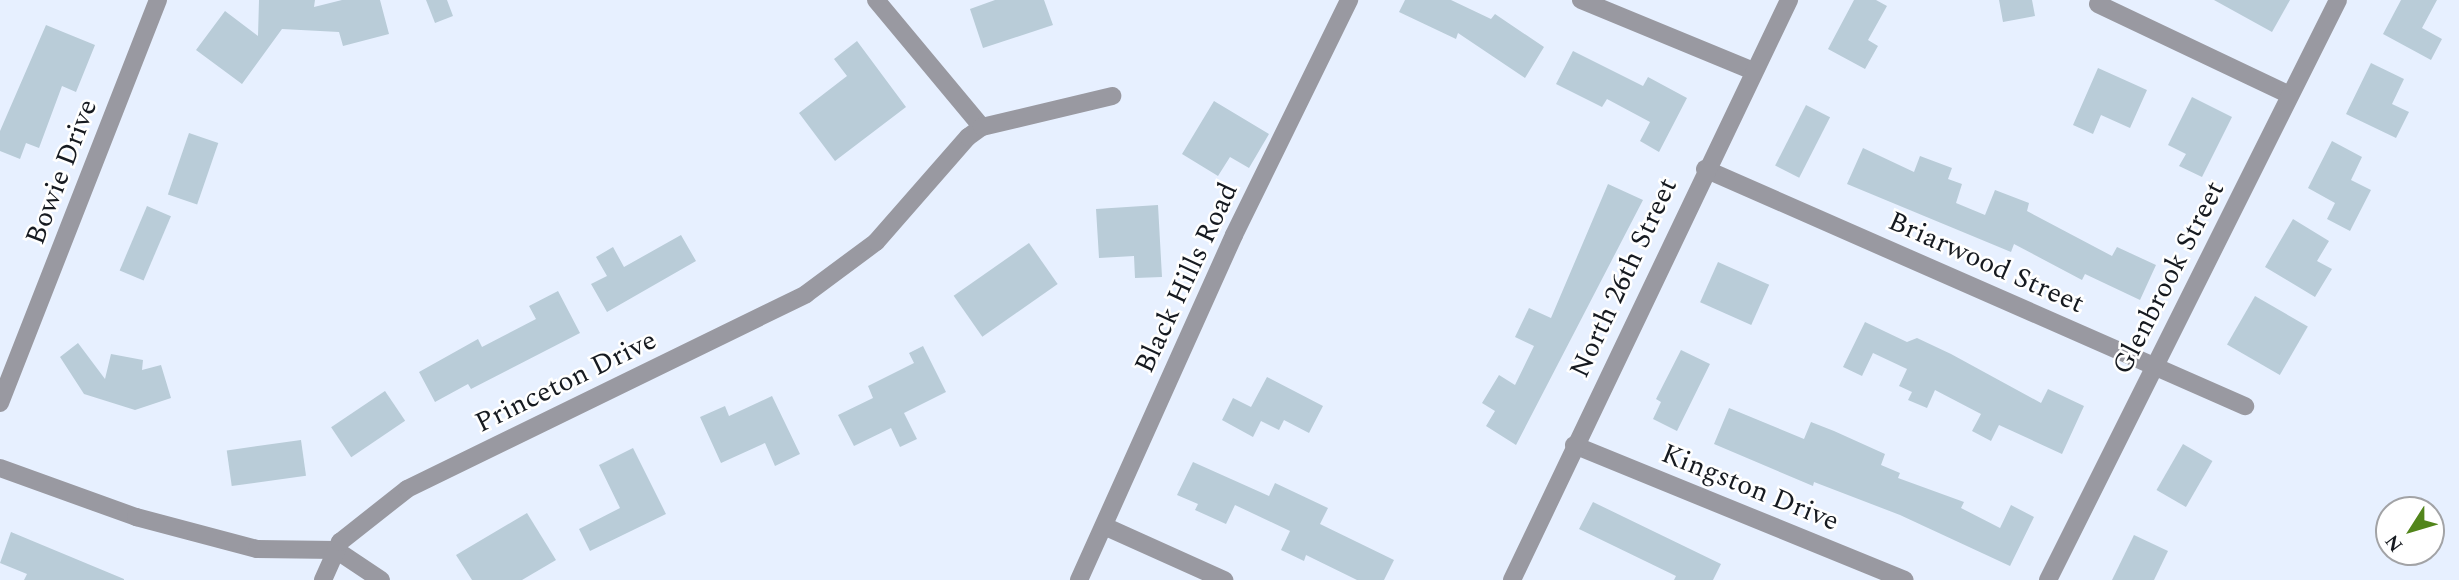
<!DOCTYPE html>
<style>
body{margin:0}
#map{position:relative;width:2459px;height:580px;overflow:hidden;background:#e7f0ff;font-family:Spectral,serif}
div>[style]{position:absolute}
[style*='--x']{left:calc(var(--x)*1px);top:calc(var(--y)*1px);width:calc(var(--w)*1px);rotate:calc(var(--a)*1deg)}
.building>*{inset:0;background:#b9ccd8;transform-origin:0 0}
.minor>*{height:18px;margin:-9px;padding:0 9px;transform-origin:9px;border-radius:9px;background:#9999a1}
span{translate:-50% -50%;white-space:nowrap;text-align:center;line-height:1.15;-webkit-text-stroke:5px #fff;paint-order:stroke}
.street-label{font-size:28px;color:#161a20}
.north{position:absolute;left:2375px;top:496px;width:70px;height:70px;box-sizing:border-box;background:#fff;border:2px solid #a2a3a6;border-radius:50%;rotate:233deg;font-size:19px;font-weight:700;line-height:28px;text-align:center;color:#161a20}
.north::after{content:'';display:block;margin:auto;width:24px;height:32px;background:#52851b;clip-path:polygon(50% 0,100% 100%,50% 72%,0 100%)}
</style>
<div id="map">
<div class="building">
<div style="clip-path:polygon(259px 0,315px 0,314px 7px,342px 0,380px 0,389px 34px,343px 46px,339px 32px,282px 29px,242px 84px,196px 50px,225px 11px,258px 36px)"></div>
<div style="clip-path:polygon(426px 0,447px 0,453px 16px,435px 23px)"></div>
<div style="clip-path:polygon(995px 0,1044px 0,1053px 25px,983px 48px,970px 9px)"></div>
<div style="clip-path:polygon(1405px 0,1451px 0,1491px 19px,1495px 14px,1544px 47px,1525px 78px,1458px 33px,1456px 39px,1399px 12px)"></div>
<div style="clip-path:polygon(1854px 0,1876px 0,1887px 6px,1868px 40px,1878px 46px,1865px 69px,1828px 49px)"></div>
<div style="clip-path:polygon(1999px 0,2032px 0,2035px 16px,2003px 22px)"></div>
<div style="clip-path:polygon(2214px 0,2290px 0,2272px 32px)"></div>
<div style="clip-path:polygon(2401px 0,2437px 0,2422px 28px,2442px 39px,2431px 60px,2383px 34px)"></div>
<div style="clip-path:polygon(46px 25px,95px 45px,76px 92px,62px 86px,39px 148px,26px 143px,20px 159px,0 151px,0 131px)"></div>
<div style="clip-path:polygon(857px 41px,906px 107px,835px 161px,799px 113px,847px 76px,834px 59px)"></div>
<div style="clip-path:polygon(1573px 51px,1643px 86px,1648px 77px,1687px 98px,1659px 152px,1640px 141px,1650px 122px,1607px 99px,1602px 107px,1556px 84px)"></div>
<div style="clip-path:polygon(2371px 63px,2404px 79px,2392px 104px,2409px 112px,2396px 138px,2346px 114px)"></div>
<div style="clip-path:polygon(2098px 68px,2147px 90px,2130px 128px,2101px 115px,2093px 134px,2073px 125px)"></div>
<div style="clip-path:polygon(2192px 97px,2232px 117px,2202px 177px,2179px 166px,2186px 154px,2168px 145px)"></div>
<div style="clip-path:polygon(1214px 101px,1269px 134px,1249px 168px,1230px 157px,1218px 176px,1182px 154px)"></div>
<div style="left:1806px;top:105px;width:27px;height:68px;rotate:27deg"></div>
<div style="left:189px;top:133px;width:31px;height:65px;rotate:19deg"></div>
<div style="clip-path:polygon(2332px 141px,2362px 157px,2351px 180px,2371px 190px,2350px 231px,2327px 219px,2335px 203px,2308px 188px)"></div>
<div style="clip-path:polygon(1863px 148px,1914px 172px,1920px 156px,1952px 168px,1948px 179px,1962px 184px,1956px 203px,1985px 215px,1995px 190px,2029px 203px,2027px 211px,2112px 256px,2117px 247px,2156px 265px,2140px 300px,2085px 274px,2082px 280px,2014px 244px,2011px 252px,1847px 184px)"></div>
<div style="clip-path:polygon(1608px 184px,1643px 200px,1516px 445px,1486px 426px,1495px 411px,1482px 403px,1499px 375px,1515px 385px,1534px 346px,1515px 337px,1529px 308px,1551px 318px)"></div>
<div style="clip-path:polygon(1158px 205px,1162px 277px,1135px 278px,1134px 256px,1099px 258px,1096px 209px)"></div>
<div style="left:147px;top:206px;width:26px;height:70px;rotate:23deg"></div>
<div style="clip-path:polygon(2293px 219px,2329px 241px,2317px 261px,2332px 269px,2315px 297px,2265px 267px)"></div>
<div style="clip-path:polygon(681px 235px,696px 261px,607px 312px,591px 284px,607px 276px,596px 257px,613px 247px,624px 267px)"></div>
<div style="left:1029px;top:243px;width:50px;height:92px;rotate:55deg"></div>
<div style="left:1718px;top:262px;width:56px;height:44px;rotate:24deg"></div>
<div style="clip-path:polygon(558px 291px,580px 333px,471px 389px,468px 384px,435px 402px,419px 372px,478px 339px,482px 347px,536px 319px,529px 306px)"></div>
<div style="left:2255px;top:296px;width:61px;height:56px;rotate:30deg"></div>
<div style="clip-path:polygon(1865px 322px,1907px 342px,1917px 338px,1951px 354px,2041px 403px,2048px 389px,2084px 406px,2062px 454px,1999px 425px,1991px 441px,1972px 431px,1981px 414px,1935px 390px,1927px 408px,1908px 400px,1912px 392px,1899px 386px,1907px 369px,1873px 353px,1862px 376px,1843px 367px)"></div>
<div style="clip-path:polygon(78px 343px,105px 379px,111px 354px,143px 360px,142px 370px,161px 365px,171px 398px,135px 410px,84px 394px,60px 357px)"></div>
<div style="clip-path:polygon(923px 346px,946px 392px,904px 413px,917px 439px,900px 447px,891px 428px,854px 446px,838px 415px,873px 398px,868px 386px,914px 363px,909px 353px)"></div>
<div style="clip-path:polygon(1681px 350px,1710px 364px,1677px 431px,1653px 419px,1661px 402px,1656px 399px)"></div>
<div style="clip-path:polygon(1267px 377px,1323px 406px,1309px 433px,1284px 420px,1279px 430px,1261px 421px,1253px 437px,1222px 420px,1233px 398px,1251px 407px)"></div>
<div style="left:385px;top:391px;width:36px;height:65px;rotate:56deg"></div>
<div style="clip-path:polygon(772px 396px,800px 454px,775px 466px,765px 443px,721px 463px,700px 417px,725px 406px,729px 416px)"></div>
<div style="clip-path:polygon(1729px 408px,1804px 439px,1811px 422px,1834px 431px,1885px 454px,1881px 465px,1900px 473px,1898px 478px,1964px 502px,1961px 508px,2000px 528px,2011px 505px,2034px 517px,2010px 566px,1900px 515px,1814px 482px,1813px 486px,1714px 444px)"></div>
<div style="left:301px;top:440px;width:36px;height:75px;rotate:82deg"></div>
<div style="left:2183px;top:444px;width:34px;height:53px;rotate:30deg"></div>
<div style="clip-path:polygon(633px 448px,666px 514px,590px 551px,579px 529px,620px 508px,599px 465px)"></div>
<div style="clip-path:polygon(1193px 462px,1269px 496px,1275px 483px,1328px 508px,1320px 524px,1394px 560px,1384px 580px,1357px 580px,1306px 555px,1304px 561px,1281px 550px,1290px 531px,1235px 505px,1226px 524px,1195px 510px,1198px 504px,1177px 495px)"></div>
<div style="clip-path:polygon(1593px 502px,1721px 564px,1713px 580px,1674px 580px,1676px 576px,1579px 529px)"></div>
<div style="clip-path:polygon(527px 513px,556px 560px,522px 580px,472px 580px,456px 555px)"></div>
<div style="clip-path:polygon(11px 532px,124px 579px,124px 580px,24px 580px,27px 574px,0 563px)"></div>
<div style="clip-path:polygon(2134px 535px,2168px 551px,2154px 580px,2112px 580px)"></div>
</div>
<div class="minor">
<div style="--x:876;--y:0;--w:165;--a:50.2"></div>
<div style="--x:1581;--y:0;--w:186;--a:22.4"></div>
<div style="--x:2098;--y:4;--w:212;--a:25.4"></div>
<div style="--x:1705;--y:169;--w:590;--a:23.7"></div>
<div style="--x:0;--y:403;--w:433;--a:-68.6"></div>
<div style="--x:1574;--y:445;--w:357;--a:22.2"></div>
<div style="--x:0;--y:468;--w:145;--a:19.8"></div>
<div style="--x:136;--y:517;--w:125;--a:14.8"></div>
<div style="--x:257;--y:549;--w:79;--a:0.7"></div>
<div style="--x:1104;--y:526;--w:132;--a:24.2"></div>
<div style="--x:336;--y:550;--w:54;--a:33.7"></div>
<div style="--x:323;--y:580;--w:42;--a:-65.9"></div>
<div style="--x:340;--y:542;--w:85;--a:-38.3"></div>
<div style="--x:407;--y:489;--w:444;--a:-26"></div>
<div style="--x:806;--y:294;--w:87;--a:-36.6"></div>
<div style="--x:876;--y:242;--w:140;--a:-48.8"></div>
<div style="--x:968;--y:137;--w:17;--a:-36"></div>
<div style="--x:982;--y:127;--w:134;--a:-13.4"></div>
<div style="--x:1079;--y:580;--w:378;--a:-65.8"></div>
<div style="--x:1234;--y:235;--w:262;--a:-63.9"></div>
<div style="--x:1512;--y:580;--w:643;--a:-64.47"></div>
<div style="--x:2048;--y:580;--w:648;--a:-63.43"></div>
</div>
<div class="street-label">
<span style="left:62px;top:172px;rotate:-69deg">Bowie Drive</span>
<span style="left:1986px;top:263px;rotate:24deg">Briarwood Street</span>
<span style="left:1187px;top:278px;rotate:-65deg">Black Hills Road</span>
<span style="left:1624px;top:278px;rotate:-65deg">North 26th Street</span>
<span style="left:2169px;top:278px;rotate:-63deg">Glenbrook Street</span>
<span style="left:566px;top:382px;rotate:-26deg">Princeton Drive</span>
<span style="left:1750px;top:488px;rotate:22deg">Kingston Drive</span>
</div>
<div class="north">N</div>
</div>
